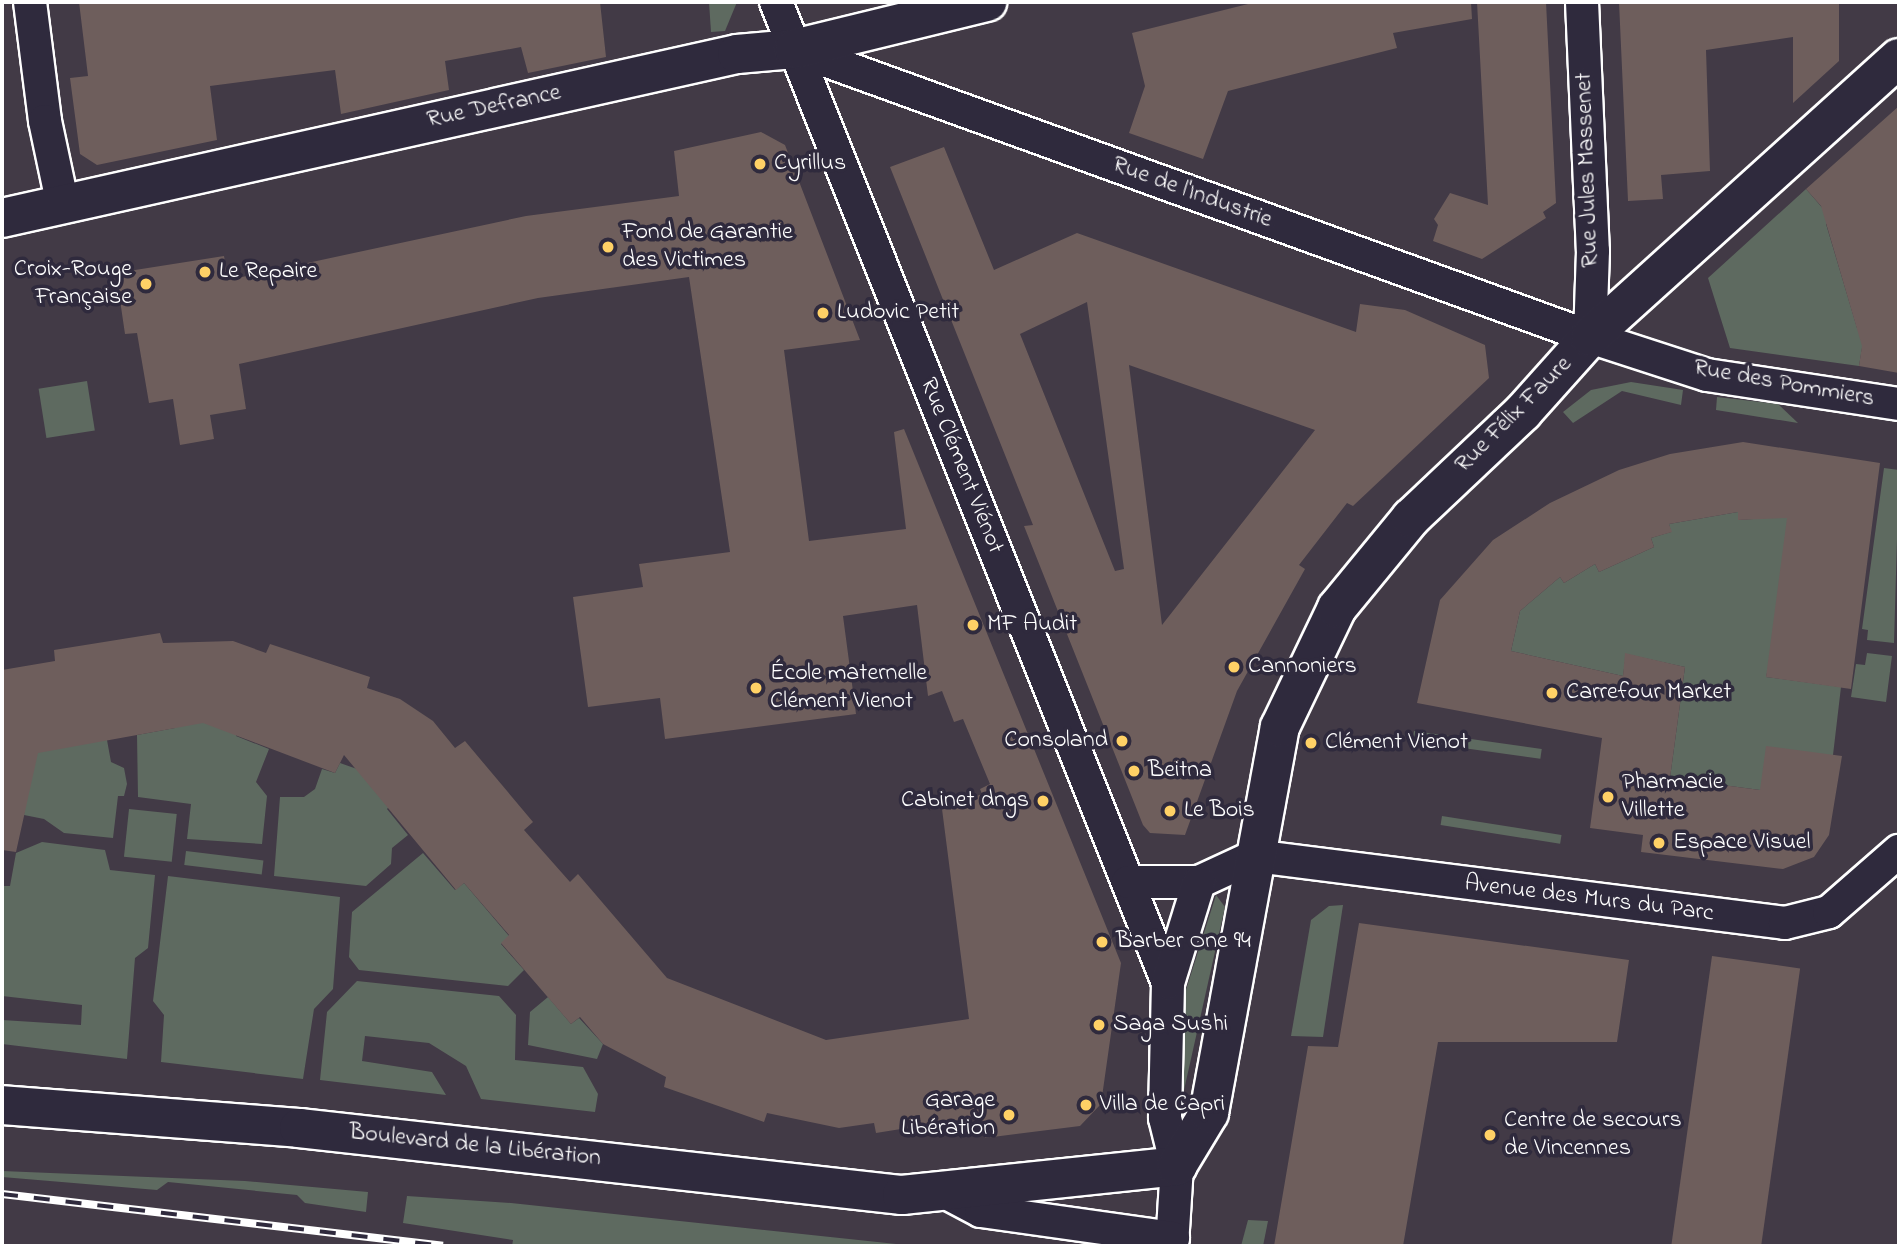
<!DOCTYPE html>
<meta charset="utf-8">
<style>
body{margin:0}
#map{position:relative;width:1901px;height:1248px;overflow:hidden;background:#423a46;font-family:"Indie Flower",sans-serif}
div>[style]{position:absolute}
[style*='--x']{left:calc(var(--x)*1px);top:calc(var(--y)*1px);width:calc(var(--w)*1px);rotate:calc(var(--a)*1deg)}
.green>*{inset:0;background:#5e6a60;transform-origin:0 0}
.building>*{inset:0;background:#6e5e5c;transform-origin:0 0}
.roads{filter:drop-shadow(2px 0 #fff) drop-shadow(-2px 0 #fff) drop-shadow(0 2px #fff) drop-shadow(0 -2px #fff)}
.minor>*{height:32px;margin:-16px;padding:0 16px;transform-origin:16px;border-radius:16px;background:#2f2a3d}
.secondary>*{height:38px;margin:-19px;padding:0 19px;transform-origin:19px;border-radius:19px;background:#2f2a3d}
.rail>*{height:8px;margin-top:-4px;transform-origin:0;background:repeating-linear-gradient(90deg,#2f2a3d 0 16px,#fff 0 32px);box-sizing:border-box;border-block:2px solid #fff}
.dots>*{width:19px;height:19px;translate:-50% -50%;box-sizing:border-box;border:4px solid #2f2a3d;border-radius:50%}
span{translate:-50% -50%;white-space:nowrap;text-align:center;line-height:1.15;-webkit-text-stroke:7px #2f2a3d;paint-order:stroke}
.street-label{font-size:24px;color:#fff}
.poi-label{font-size:24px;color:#fff}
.left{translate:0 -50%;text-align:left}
.right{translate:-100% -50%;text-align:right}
.frame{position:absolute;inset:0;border:4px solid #fff;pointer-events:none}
</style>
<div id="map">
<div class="green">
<div style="clip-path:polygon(709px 2px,737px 2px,725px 31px,711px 32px)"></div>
<div style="clip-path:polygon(1806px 189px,1832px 219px,1826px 224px,1857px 328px,1865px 330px,1859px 366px,1730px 348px,1708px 278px)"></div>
<div style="left:87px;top:381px;width:50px;height:49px;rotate:81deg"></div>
<div style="clip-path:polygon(1631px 382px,1683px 390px,1681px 405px,1622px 391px,1573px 423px,1563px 412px,1591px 390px)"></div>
<div style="clip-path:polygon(1717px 397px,1778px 404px,1798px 423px,1716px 410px)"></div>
<div style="clip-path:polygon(1884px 468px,1899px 470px,1894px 643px,1867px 640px,1868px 630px,1862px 629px)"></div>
<div style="clip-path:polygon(1738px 512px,1739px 520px,1753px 519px,1754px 513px,1802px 520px,1766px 677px,1841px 687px,1833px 755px,1760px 790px,1670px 778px,1685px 667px,1626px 654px,1623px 676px,1511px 651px,1520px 611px,1560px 577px,1564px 583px,1595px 564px,1599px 572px,1654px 547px,1651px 538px,1671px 532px,1669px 524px)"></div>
<div style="clip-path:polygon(1867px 653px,1892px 656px,1886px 702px,1851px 697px,1856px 664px,1865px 665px)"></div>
<div style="clip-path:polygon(175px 718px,239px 726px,236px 736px,269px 749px,256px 782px,267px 796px,262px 844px,187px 839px,191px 804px,138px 797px,137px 735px,175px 728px)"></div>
<div style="left:1414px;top:731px;width:129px;height:10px;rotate:8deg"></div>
<div style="clip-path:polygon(107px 740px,111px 762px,124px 768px,127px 784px,124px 796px,118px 796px,113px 838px,64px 833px,44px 819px,24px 815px,29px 743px)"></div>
<div style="clip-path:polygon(340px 763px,374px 775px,394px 801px,387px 809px,408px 835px,392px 848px,391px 864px,366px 886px,274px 876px,280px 797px,304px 797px,315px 789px,322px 769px,335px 773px)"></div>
<div style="left:129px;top:809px;width:48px;height:48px;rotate:6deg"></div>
<div style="left:1442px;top:816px;width:121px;height:9px;rotate:9deg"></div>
<div style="clip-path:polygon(42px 842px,105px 850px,110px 870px,155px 875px,148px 948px,135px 958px,127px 1059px,2px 1044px,2px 1020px,81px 1025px,82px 1005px,2px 996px,2px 886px,10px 886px,16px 853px)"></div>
<div style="left:186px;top:851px;width:78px;height:14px;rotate:7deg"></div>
<div style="clip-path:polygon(423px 853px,455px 890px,464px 883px,509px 936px,501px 944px,524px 970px,508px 986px,359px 970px,349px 957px,352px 912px)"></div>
<div style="clip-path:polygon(168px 876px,340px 897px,333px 989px,314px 1009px,303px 1079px,161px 1062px,164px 1015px,153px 1001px)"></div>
<div style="clip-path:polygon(1216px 895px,1225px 907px,1182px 1099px,1184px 996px)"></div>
<div style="clip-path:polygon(1343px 905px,1323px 1037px,1291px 1036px,1311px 920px,1329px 906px)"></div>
<div style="clip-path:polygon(357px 981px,499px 996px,516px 1015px,515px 1060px,583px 1067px,598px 1094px,595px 1112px,481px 1099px,466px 1066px,429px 1043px,365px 1036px,362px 1061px,432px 1072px,446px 1095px,320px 1080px,327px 1012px)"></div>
<div style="clip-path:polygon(548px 997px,571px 1024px,579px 1018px,603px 1044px,597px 1059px,528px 1045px,530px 1012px)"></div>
<div style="clip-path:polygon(2px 1171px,245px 1181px,368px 1192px,366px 1212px,305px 1203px,297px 1195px,168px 1182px,157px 1190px,2px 1177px)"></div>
<div style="clip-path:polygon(407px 1196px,511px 1203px,915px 1246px,512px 1246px,513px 1240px,403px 1223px)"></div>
<div style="clip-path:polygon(1248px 1220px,1268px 1221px,1263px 1246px,1241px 1246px)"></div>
</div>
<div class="building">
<div style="clip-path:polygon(79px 2px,600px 2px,606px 57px,528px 73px,521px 47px,445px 61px,449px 90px,341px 114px,335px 70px,210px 86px,217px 140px,97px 165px,80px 154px,70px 78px,88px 76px)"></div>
<div style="clip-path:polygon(1256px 2px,1471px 2px,1472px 19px,1393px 33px,1397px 48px,1228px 91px,1203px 159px,1129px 133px,1145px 86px,1132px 33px)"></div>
<div style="clip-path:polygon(1477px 2px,1546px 2px,1556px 203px,1543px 212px,1546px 218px,1482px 259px,1433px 241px,1438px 225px,1434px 219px,1450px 193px,1488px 205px)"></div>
<div style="clip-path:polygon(1619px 2px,1839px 2px,1839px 61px,1793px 103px,1793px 37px,1706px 50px,1710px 171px,1661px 175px,1663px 199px,1628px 201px)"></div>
<div style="clip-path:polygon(1899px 106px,1899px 373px,1859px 366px,1862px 346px,1821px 206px,1806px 189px)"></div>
<div style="clip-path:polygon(761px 132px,785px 145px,860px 340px,784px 350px,809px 541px,906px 529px,894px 432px,904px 429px,1121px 963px,1101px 1104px,1080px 1126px,985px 1138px,982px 1116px,876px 1133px,874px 1123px,839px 1128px,767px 1113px,764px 1122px,664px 1087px,666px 1077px,603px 1044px,580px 1017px,571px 1024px,501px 943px,509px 935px,464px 883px,456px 890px,344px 755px,335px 773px,203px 723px,38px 753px,16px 852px,2px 850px,2px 670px,55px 661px,54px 650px,160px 633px,163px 643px,233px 641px,266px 653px,270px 644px,370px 677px,367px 688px,400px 699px,433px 721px,455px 748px,465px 741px,533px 822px,524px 830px,570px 882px,578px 874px,667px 978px,826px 1040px,969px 1019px,942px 809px,982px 794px,980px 789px,990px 784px,963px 719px,954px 722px,942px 691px,928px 696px,917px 605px,843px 616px,856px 714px,665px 739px,660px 698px,588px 707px,573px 597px,643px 587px,639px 564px,730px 552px,689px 277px,538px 298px,239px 364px,246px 409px,210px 415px,214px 439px,180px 445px,173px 399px,149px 403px,137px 333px,125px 334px,116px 273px,224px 256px,228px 280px,526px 216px,679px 196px,674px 151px)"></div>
<div style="clip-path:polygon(evenodd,944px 147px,994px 270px,1077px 233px,1356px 332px,1360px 304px,1405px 310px,1485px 345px,1489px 378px,1353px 506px,1347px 503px,1299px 565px,1305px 569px,1237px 691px,1185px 835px,1150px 833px,1143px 825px,1024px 526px,1033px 525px,890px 167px,944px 147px,1087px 302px,1124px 569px,1115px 571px,1020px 334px,1087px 302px,944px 147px,1129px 365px,1315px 430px,1162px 625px,1129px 365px)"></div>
<div style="clip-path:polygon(1743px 442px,1880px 463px,1851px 689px,1766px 677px,1787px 518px,1738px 520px,1738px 512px,1669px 524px,1672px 532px,1651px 538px,1654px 547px,1599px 572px,1595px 564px,1564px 583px,1560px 577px,1520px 611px,1511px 651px,1623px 676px,1625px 653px,1685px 667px,1670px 778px,1760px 790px,1766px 746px,1842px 756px,1829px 835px,1814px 857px,1783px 869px,1641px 852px,1643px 835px,1590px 828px,1602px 738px,1417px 703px,1440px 600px,1493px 540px,1550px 503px,1619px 470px,1670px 454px)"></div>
<div style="clip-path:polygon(1359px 923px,1629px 960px,1617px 1042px,1438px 1042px,1403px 1246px,1274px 1246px,1308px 1046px,1338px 1047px)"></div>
<div style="left:1712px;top:956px;width:89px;height:293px;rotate:8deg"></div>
</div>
<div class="roads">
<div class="minor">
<div style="--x:30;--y:2;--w:120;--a:82.8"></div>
<div style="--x:45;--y:121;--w:87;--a:78"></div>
<div style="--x:776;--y:2;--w:1056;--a:68.22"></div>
<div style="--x:1168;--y:983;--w:135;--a:91.3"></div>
<div style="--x:1165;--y:1118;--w:49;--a:76"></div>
<div style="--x:1177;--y:1166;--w:80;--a:93.6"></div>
<div style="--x:1582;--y:2;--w:249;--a:87.5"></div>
<div style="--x:1593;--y:251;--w:86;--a:92"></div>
<div style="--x:794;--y:49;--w:846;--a:19.89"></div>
<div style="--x:1590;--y:337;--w:123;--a:18"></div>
<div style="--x:1707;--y:375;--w:194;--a:8.6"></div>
<div style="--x:1128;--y:882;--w:71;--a:0"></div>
<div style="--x:1199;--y:882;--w:62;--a:-24.9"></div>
<div style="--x:1255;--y:856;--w:534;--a:7.2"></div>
<div style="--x:1785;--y:923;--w:45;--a:-14"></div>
<div style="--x:1829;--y:912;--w:93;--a:-41.1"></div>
<div style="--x:1168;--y:983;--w:106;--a:-72.9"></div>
<div style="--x:947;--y:1193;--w:38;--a:28"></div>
<div style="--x:981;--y:1211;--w:194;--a:8"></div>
</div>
<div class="secondary">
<div style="--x:2;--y:218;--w:753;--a:-12.58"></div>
<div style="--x:737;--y:54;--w:57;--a:-5"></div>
<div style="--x:794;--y:49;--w:199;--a:-13.7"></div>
<div style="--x:2;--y:1105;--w:298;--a:4.4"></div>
<div style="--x:299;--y:1128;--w:607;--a:6.34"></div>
<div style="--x:902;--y:1195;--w:277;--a:-6"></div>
<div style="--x:1177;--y:1166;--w:62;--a:-58.9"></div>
<div style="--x:1209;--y:1113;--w:392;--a:-79.6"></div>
<div style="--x:1280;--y:727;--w:132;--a:-64.4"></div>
<div style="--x:1337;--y:608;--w:117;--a:-50.6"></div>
<div style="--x:1411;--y:518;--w:154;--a:-43.4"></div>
<div style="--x:1523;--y:412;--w:101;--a:-48.2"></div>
<div style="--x:1590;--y:337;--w:416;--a:-42.1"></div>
</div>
</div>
<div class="rail">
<div style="--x:2;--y:1194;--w:444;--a:6.7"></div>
</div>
<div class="dots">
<div style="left:760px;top:164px;background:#ffd166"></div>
<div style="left:608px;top:247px;background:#ffd166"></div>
<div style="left:205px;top:272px;background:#ffd166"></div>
<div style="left:146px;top:284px;background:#ffd166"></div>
<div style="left:823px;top:313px;background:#ffd166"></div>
<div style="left:973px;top:625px;background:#ffd166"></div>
<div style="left:1234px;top:667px;background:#ffd166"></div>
<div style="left:756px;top:688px;background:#ffd166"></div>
<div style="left:1552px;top:693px;background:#ffd166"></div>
<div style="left:1122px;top:741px;background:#ffd166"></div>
<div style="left:1311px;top:743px;background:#ffd166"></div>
<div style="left:1134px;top:771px;background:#ffd166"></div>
<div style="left:1608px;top:797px;background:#ffd166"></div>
<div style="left:1043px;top:801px;background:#ffd166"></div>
<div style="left:1170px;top:811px;background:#ffd166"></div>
<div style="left:1659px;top:843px;background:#ffd166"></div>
<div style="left:1102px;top:942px;background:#ffd166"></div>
<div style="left:1099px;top:1025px;background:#ffd166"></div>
<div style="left:1086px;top:1105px;background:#ffd166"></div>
<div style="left:1009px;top:1115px;background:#ffd166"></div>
<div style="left:1490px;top:1135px;background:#ffd166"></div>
</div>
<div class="street-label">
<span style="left:494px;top:107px;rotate:-12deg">Rue Defrance</span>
<span style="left:1588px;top:170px;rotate:-92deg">Rue Jules Massenet</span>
<span style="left:1192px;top:193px;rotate:20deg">Rue de l'Industrie</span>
<span style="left:1784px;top:384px;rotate:10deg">Rue des Pommiers</span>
<span style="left:1514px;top:415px;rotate:-45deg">Rue Félix Faure</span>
<span style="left:961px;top:466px;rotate:68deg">Rue Clément Viénot</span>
<span style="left:1589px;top:899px;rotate:7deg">Avenue des Murs du Parc</span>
<span style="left:475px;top:1146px;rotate:6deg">Boulevard de la Libération</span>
</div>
<div class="poi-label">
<span class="left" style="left:774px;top:164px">Cyrillus</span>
<span class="left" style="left:622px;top:247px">Fond de Garantie<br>des Victimes</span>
<span class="right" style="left:132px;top:284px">Croix-Rouge<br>Française</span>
<span class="left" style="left:219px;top:272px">Le Repaire</span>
<span class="left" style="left:837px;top:313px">Ludovic Petit</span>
<span class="left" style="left:987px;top:625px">MF Audit</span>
<span class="left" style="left:1248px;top:667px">Cannoniers</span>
<span class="left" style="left:770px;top:688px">École maternelle<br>Clément Vienot</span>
<span class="left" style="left:1566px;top:693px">Carrefour Market</span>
<span class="right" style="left:1108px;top:741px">Consoland</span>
<span class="left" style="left:1325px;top:743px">Clément Vienot</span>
<span class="left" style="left:1148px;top:771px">Beitna</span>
<span class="left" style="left:1622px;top:797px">Pharmacie<br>Villette</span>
<span class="right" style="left:1029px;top:801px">Cabinet dngs</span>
<span class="left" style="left:1184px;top:811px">Le Bois</span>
<span class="left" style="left:1673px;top:843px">Espace Visuel</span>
<span class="left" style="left:1116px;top:942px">Barber One 94</span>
<span class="left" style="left:1113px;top:1025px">Saga Sushi</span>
<span class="right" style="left:995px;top:1115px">Garage<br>Libération</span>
<span class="left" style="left:1100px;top:1105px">Villa de Capri</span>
<span class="left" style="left:1504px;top:1135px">Centre de secours<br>de Vincennes</span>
</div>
<div class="frame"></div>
</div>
